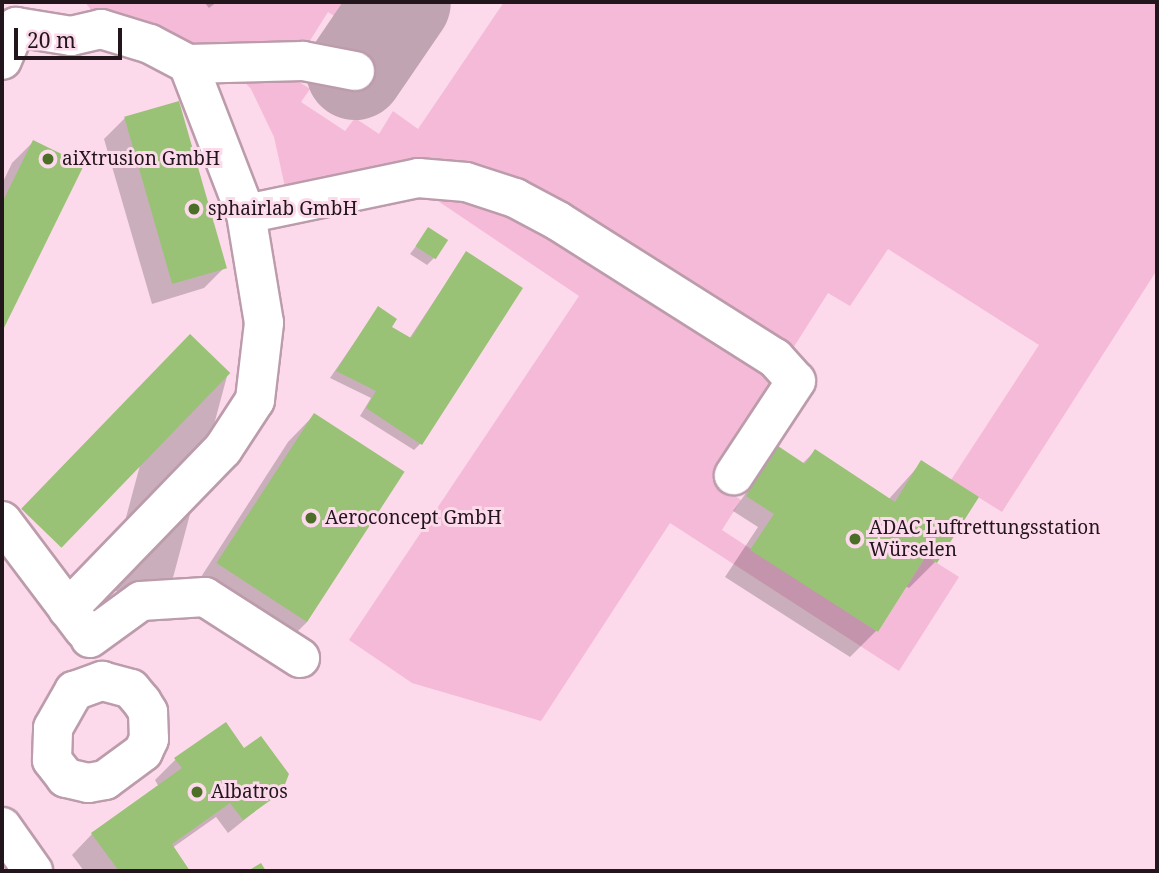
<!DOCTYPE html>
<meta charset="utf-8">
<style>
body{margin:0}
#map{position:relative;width:1159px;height:873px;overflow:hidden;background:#fddaeb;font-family:"Noto Serif",serif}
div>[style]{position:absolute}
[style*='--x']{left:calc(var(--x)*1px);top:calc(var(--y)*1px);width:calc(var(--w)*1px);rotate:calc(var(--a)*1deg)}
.green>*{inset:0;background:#f4bad7}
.shadow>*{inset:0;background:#0003;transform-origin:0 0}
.taxiway>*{height:98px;margin:-49px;padding:0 49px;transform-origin:49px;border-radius:49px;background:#c0a4b2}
.building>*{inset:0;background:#99c276;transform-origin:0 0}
.roads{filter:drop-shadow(2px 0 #bc9cab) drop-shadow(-2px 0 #bc9cab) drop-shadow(0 2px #bc9cab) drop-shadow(0 -2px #bc9cab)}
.minor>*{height:38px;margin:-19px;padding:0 19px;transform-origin:19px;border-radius:19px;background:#fff}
.major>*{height:38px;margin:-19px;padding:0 19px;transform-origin:19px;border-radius:19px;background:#fff}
.dots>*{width:19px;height:19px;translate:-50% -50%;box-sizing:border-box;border:4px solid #fddaeb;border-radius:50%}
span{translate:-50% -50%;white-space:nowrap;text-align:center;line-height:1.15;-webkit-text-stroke:6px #fddaeb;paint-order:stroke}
.poi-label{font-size:19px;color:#22161c}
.left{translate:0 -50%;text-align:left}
.frame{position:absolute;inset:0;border:4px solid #22161c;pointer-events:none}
.scale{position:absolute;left:14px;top:28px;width:108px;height:32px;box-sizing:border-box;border:4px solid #22161c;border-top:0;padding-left:9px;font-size:21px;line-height:24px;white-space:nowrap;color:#22161c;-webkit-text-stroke:5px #fddaeb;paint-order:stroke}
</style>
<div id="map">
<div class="green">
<div style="clip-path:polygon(85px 2px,371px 2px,354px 29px,328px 12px,306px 47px,169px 46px,97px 18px)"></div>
<div style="clip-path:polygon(504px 2px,1157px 2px,1157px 270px,1002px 512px,951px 480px,1039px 345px,888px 249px,850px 306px,828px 293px,790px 353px,488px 179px,287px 196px,274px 137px,251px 89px,237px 74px,287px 74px,310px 89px,301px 102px,345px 131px,355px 118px,379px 134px,393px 111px,418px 129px)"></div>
<div style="clip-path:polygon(400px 189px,501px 202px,772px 375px,772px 387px,712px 480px,741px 500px,722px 530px,878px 632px,926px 556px,959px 577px,899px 671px,670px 523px,541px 721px,412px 683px,349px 640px,579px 296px,426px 193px)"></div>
</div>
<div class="shadow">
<div style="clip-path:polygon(204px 2px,217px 2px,209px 8px)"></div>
<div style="clip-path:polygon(125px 118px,225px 267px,204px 288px,152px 304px,104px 139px)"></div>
<div style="clip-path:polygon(33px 142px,81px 166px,2px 328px,2px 184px,12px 163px)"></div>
<div style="clip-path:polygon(429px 229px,434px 258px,427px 265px,410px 254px)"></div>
<div style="clip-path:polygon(466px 253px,421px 443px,414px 450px,360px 416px,371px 398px,330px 378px,378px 308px,390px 327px,409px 339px)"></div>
<div style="left:169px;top:357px;width:61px;height:240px;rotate:15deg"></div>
<div style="clip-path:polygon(314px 415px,307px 622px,281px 648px,192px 591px,288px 442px)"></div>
<div style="clip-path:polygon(778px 449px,802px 464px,815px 451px,888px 500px,922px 462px,977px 498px,935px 562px,909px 588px,905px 586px,876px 631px,850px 657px,725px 577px,758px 527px,733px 511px)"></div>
<div style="clip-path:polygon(244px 750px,280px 791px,228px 833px,216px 817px,172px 848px,188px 871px,84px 871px,72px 855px,92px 834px,159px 787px,155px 780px,176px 759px)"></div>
</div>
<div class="taxiway">
<div style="--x:355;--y:71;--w:83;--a:-55.7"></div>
</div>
<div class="building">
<div style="left:179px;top:101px;width:174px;height:57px;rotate:74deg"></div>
<div style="clip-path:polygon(33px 140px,84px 165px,2px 332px,2px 203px)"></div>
<div style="left:428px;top:227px;width:24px;height:23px;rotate:33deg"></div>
<div style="clip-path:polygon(466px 251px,523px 288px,422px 445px,366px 408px,376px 391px,336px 371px,378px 306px,397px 319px,392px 327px,411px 338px)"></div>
<div style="left:190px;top:334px;width:56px;height:243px;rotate:44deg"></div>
<div style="left:314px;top:413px;width:108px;height:179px;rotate:33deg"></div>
<div style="clip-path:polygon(778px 446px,805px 464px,815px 449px,895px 502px,921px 460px,979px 497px,937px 563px,926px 556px,878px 632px,750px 550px,774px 514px,746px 496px)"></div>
<div style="clip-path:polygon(226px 722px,244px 748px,261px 736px,289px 774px,282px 792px,243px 820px,230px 803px,172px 844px,190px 871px,119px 871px,91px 833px,182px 768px,174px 758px)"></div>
<div style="clip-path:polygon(261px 863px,266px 871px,248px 871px)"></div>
</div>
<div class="roads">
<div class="minor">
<div style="--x:2;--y:60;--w:36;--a:-67"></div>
<div style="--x:16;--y:27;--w:56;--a:9.3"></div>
<div style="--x:71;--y:36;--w:31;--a:-13"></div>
<div style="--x:101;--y:29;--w:51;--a:17"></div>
<div style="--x:150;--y:44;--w:43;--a:27.8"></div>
<div style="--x:188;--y:64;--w:161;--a:68.9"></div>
<div style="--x:246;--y:214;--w:110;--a:80.6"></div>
<div style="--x:264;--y:323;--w:78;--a:96.7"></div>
<div style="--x:255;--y:400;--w:59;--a:123.1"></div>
<div style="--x:223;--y:449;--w:223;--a:134.1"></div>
<div style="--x:188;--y:64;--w:115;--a:-1.5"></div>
<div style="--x:303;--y:61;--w:53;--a:10.9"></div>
<div style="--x:246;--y:214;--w:176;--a:-11.8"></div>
<div style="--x:418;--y:178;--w:48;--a:4.8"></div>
<div style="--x:466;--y:182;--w:52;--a:18.1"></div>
<div style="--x:515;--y:198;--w:49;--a:28.1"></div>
<div style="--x:558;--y:221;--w:257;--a:32.3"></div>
<div style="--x:775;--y:358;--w:31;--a:48"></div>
<div style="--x:796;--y:381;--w:113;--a:123.4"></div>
<div style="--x:2;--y:521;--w:136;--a:53"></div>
<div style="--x:90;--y:638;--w:63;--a:-36"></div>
<div style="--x:141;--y:601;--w:64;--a:-3.6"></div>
<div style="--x:205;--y:597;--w:113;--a:32.7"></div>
<div style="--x:102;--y:681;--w:30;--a:15"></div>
<div style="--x:131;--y:689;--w:17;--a:50"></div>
<div style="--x:142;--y:702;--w:12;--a:59"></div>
<div style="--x:148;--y:712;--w:27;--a:88"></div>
<div style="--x:149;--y:739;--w:14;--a:115"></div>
<div style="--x:143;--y:752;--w:47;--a:143.6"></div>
<div style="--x:105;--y:780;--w:17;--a:170"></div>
<div style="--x:88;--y:783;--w:23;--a:-167"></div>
<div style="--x:66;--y:778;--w:23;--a:-128"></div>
<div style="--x:52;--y:760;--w:32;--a:-88"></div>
<div style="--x:53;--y:728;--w:43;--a:-60.4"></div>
<div style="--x:74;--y:691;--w:30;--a:-20"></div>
</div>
<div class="major">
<div style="--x:2;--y:827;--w:54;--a:54.8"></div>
</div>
</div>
<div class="dots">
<div style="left:48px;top:159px;background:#4c6f28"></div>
<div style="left:194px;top:209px;background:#4c6f28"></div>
<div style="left:311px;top:518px;background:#4c6f28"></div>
<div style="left:855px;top:539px;background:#4c6f28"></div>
<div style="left:197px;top:792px;background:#4c6f28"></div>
</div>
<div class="poi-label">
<span class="left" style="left:62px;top:159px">aiXtrusion GmbH</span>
<span class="left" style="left:208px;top:209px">sphairlab GmbH</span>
<span class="left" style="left:325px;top:518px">Aeroconcept GmbH</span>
<span class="left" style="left:869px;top:539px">ADAC Luftrettungsstation<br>Würselen</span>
<span class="left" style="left:211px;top:792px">Albatros</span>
</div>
<div class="frame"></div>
<div class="scale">20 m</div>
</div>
